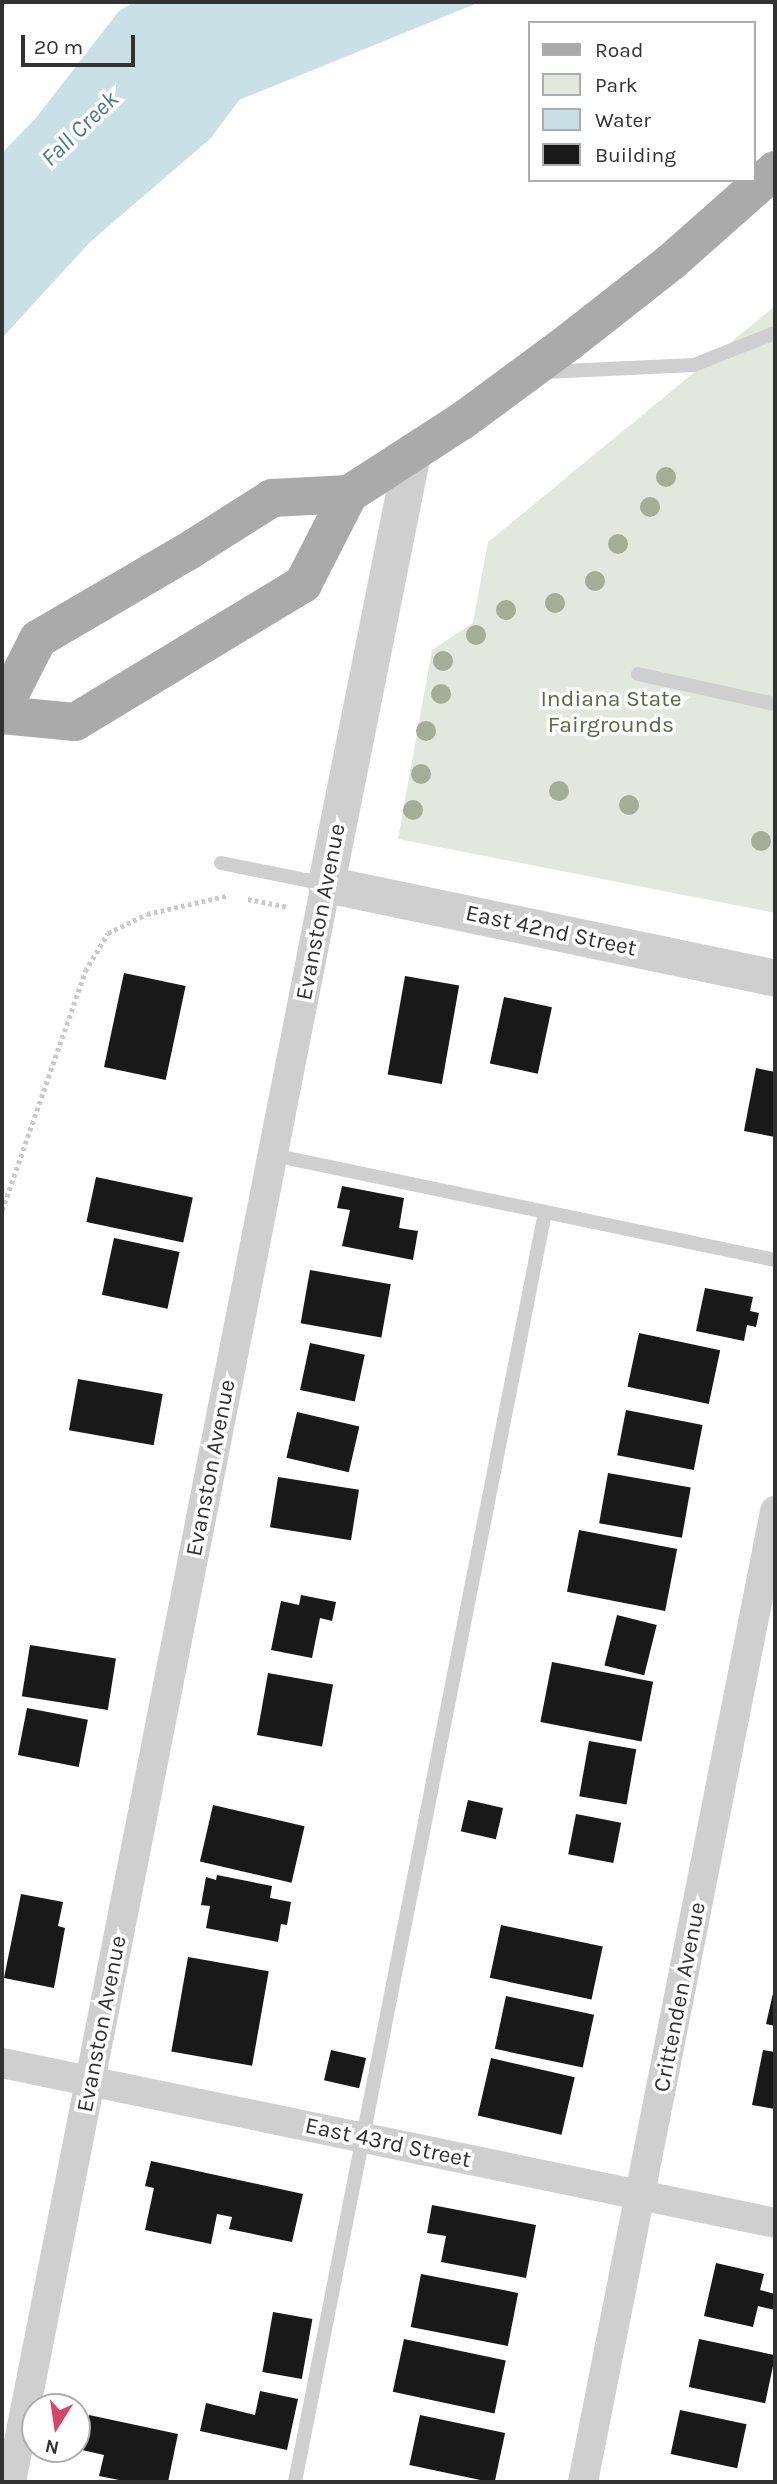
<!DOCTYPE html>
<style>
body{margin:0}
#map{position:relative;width:777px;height:2484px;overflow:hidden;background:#fff;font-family:Karla,sans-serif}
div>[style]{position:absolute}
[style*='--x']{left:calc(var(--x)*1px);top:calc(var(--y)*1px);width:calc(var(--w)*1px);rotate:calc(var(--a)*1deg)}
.green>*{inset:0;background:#e3e8dc}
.water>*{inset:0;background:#cae0e7}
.building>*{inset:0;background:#191919;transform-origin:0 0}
.path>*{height:4.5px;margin-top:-2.25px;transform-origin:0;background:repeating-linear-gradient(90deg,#c9c9c9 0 3.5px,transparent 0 7px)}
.service>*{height:14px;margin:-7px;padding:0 7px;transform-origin:7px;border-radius:7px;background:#cfcfcf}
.minor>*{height:30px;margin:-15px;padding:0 15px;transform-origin:15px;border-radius:15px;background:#cfcfcf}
.tertiary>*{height:37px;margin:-18.5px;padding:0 18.5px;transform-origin:18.5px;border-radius:18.5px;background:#cfcfcf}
.primary>*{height:38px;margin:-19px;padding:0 19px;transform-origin:19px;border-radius:19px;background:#aaa}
.trees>*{width:20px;height:20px;margin:-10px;border-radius:50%;background:#a4ad97}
span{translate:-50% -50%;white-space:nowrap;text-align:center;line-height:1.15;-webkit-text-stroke:7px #fff;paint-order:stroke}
.park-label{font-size:23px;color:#5a6a42}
.street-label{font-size:23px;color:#323232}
.water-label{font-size:24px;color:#467b8e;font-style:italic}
.frame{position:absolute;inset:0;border:4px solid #323232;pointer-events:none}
.legend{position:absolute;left:528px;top:21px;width:228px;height:161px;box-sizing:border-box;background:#fff;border:2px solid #adadad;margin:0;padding:9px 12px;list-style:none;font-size:21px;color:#323232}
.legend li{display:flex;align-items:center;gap:14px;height:35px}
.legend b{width:35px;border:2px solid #adadad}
.north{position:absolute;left:21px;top:2393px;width:70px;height:70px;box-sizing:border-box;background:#fff;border:2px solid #adadad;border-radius:50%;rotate:192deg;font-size:19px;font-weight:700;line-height:28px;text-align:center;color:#323232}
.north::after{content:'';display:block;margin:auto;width:24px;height:32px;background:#d74664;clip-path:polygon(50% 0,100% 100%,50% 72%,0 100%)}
.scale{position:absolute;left:21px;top:35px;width:114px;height:32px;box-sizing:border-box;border:4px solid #323232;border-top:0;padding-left:9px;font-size:21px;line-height:24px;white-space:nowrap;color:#323232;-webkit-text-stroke:5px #fff;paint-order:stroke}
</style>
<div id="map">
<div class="green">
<div style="clip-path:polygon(775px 306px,775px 913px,398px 839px,432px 650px,473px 623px,488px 542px)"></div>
</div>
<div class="water">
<div style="clip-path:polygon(134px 2px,480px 2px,239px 100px,211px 138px,90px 242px,2px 338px,2px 153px,35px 119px,119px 11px)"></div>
</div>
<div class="building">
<div style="left:124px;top:973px;width:63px;height:96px;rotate:12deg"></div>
<div style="left:405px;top:976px;width:55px;height:100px;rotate:10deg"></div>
<div style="left:504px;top:997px;width:49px;height:68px;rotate:12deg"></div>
<div style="clip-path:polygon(756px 1068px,775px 1072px,775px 1137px,744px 1131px)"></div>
<div style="left:96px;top:1177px;width:99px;height:46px;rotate:12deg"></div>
<div style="clip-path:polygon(342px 1186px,404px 1198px,399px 1228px,418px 1231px,413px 1260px,342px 1246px,350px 1210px,337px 1208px)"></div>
<div style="left:114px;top:1238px;width:67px;height:58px;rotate:12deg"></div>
<div style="left:310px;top:1270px;width:82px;height:54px;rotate:10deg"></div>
<div style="clip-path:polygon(705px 1288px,753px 1297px,750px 1311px,759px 1313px,756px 1327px,747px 1325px,744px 1341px,696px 1331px)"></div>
<div style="left:639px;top:1333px;width:83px;height:55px;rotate:12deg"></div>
<div style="left:310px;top:1343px;width:56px;height:48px;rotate:12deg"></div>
<div style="left:78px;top:1379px;width:86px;height:52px;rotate:10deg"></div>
<div style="left:626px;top:1410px;width:78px;height:46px;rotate:11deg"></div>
<div style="left:297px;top:1412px;width:64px;height:47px;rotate:13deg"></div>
<div style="left:608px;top:1473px;width:84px;height:51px;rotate:10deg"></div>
<div style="left:278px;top:1477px;width:82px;height:51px;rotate:9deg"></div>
<div style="left:579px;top:1530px;width:100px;height:63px;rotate:11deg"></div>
<div style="clip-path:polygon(301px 1595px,336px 1602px,332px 1621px,320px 1618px,312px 1658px,271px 1650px,281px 1601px,299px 1605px)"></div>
<div style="left:617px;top:1615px;width:41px;height:52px;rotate:14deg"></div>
<div style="left:30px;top:1645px;width:87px;height:52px;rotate:9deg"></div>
<div style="left:552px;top:1662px;width:103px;height:61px;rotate:11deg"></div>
<div style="left:268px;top:1673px;width:66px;height:63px;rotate:10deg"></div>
<div style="left:27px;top:1708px;width:62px;height:48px;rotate:11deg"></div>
<div style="left:589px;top:1741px;width:48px;height:56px;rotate:10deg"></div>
<div style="left:468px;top:1800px;width:36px;height:32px;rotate:13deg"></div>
<div style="left:213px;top:1805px;width:94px;height:58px;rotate:13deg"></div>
<div style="left:576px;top:1814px;width:46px;height:41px;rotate:11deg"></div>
<div style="clip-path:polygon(217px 1875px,272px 1886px,270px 1898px,291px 1902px,287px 1925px,281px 1924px,278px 1942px,206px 1928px,210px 1906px,201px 1905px,206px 1877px,216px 1880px)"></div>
<div style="clip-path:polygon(21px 1894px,63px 1902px,58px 1926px,65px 1928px,54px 1988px,4px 1978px)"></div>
<div style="left:501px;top:1925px;width:104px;height:54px;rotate:12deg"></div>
<div style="left:188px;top:1957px;width:82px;height:96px;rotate:10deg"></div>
<div style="clip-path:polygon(774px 1989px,775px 1989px,775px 2026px,766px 2024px)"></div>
<div style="left:506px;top:1996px;width:90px;height:54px;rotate:12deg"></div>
<div style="left:331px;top:2050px;width:36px;height:31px;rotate:13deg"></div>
<div style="clip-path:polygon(763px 2050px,775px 2052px,775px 2109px,752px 2105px)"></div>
<div style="left:491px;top:2058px;width:86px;height:59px;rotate:13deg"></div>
<div style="clip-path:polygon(151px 2161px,303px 2194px,292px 2242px,229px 2229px,232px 2217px,217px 2214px,211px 2244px,145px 2230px,154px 2188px,145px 2186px)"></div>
<div style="clip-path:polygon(432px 2205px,536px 2225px,526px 2278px,441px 2262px,446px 2236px,427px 2233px)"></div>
<div style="clip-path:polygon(716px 2263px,764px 2274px,760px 2290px,775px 2294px,775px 2310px,758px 2306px,753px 2327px,704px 2316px)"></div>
<div style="left:421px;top:2274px;width:99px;height:54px;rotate:11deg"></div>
<div style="left:273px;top:2312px;width:40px;height:61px;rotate:10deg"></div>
<div style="left:404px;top:2339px;width:104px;height:54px;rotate:12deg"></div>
<div style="left:699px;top:2339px;width:78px;height:49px;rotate:12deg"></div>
<div style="clip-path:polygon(260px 2391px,298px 2399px,287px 2450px,200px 2431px,206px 2403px,255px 2415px)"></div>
<div style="left:680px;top:2410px;width:68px;height:45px;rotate:12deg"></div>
<div style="clip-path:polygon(89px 2415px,178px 2434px,168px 2482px,129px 2482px,99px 2476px,104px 2455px,82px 2450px)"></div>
<div style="left:420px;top:2415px;width:87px;height:51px;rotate:12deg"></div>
</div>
<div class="path">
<div style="--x:248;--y:899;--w:41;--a:11.3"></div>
<div style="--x:2;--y:1210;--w:253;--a:-70.8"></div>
<div style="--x:85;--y:971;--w:44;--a:-58.8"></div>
<div style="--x:108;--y:933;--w:43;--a:-26"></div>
<div style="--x:147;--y:914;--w:84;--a:-13"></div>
</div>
<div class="service">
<div style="--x:545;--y:372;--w:149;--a:-2.7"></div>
<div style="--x:694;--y:365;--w:87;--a:-21.6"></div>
<div style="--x:638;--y:674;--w:140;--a:12.4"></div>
<div style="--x:221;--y:863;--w:106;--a:11.4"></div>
<div style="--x:273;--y:1155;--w:513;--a:11.81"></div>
<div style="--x:295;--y:2482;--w:1294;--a:-78.86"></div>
</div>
<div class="minor">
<div style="--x:2;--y:2063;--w:789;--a:11.69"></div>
<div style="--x:11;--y:2482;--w:1629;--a:-78.85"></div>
<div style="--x:583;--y:2482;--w:990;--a:-78.81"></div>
</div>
<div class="tertiary">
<div style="--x:412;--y:453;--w:439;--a:101.3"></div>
<div style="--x:326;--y:884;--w:459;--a:11.8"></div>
</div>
<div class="primary">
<div style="--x:2;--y:710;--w:80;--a:-63.1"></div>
<div style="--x:38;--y:639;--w:173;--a:-30.3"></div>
<div style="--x:187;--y:552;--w:101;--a:-32.4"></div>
<div style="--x:272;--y:498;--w:77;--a:-3"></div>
<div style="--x:2;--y:715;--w:73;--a:5.5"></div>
<div style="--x:75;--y:722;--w:267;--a:-31.2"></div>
<div style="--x:303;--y:584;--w:101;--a:-62.9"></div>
<div style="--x:349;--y:494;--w:135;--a:-32.9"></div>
<div style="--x:462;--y:421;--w:133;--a:-36.4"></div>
<div style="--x:569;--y:342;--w:130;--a:-38.1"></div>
<div style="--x:671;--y:262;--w:139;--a:-41.5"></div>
</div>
<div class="trees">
<div style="left:666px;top:477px"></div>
<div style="left:650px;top:507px"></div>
<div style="left:618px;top:544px"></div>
<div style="left:595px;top:581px"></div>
<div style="left:555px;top:603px"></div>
<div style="left:506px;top:610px"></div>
<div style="left:476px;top:635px"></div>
<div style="left:443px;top:661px"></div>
<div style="left:441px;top:694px"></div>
<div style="left:426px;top:731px"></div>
<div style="left:421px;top:774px"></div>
<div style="left:559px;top:791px"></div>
<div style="left:629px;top:805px"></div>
<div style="left:413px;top:810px"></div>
<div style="left:761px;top:841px"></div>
</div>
<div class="park-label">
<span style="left:611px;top:712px">Indiana State<br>Fairgrounds</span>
</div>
<div class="street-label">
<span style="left:321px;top:912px;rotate:-79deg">Evanston Avenue</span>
<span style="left:551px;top:931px;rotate:12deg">East 42nd Street</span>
<span style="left:211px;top:1468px;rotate:-79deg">Evanston Avenue</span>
<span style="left:680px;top:1997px;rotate:-79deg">Crittenden Avenue</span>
<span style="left:102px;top:2024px;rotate:-79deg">Evanston Avenue</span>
<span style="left:388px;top:2143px;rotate:12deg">East 43rd Street</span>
</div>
<div class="water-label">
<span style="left:80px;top:129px;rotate:-44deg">Fall Creek</span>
</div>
<div class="frame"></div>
<ul class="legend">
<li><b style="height:9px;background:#aaa"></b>Road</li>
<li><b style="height:19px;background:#e3e8dc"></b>Park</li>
<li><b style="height:19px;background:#cae0e7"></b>Water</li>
<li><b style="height:19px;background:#191919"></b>Building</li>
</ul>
<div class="north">N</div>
<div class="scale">20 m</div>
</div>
